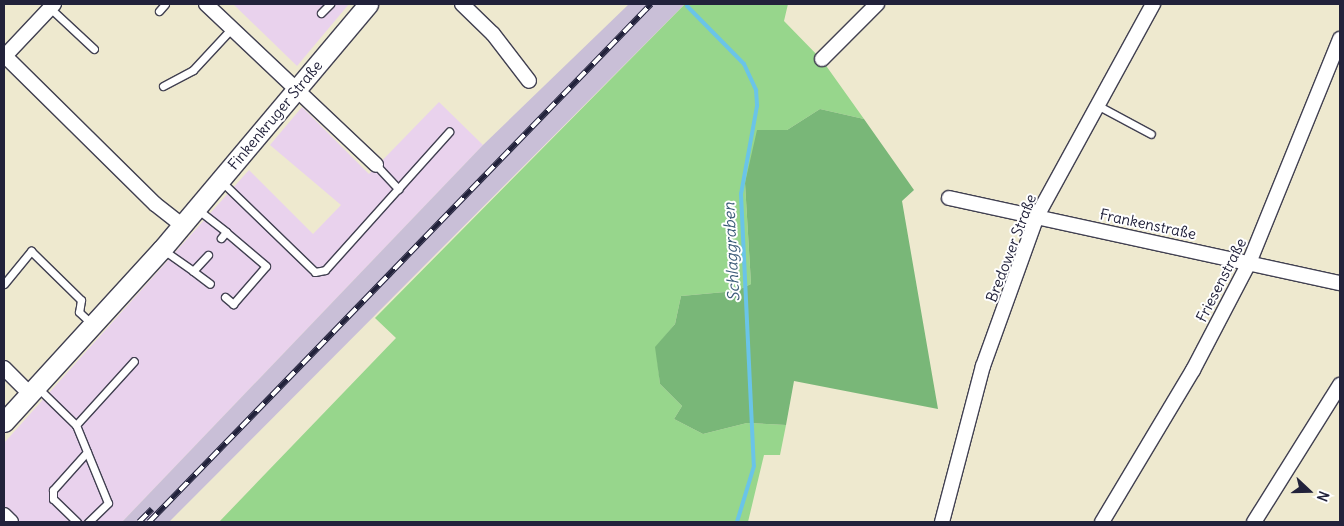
<!DOCTYPE html>
<meta charset="utf-8">
<style>
body{margin:0}
#map{position:relative;width:1344px;height:526px;overflow:hidden;background:#eee9cf;font-family:Delius,sans-serif}
div>[style]{position:absolute}
[style*='--x']{left:calc(var(--x)*1px);top:calc(var(--y)*1px);width:calc(var(--w)*1px);rotate:calc(var(--a)*1deg)}
.built>*{inset:0;background:#e9d2ed}
.industrial>*{inset:0;background:#c9bfd7}
.green>*{inset:0;background:#97d68c}
.forest>*{inset:0;background:#79b778}
.stream>*{height:4px;margin:-2px;padding:0 2px;transform-origin:2px;border-radius:2px;background:#6ac4e8}
.roads{filter:drop-shadow(1px 0 #414051) drop-shadow(-1px 0 #414051) drop-shadow(0 1px #414051) drop-shadow(0 -1px #414051)}
.lane>*{height:7px;margin:-3.5px;padding:0 3.5px;transform-origin:3.5px;border-radius:3.5px;background:#fff}
.street>*{height:14px;margin:-7px;padding:0 7px;transform-origin:7px;border-radius:7px;background:#fff}
.secondary>*{height:19px;margin:-9.5px;padding:0 9.5px;transform-origin:9.5px;border-radius:9.5px;background:#fff}
.rail>*{height:5.5px;margin-top:-2.75px;transform-origin:0;background:repeating-linear-gradient(90deg,#fff 0 11px,#22223b 0 22px);box-sizing:border-box;border-block:1px solid #22223b}
span{translate:-50% -50%;white-space:nowrap;text-align:center;line-height:1.15;-webkit-text-stroke:4px #fff;paint-order:stroke}
.street-label{font-size:15px;color:#22223b}
.water-label{font-size:16px;color:#3b5b78;font-style:italic}
.frame{position:absolute;inset:0;border:5px solid #22223b;pointer-events:none}
.north{position:absolute;left:1284px;top:466px;width:50px;height:50px;-webkit-text-stroke:4px #fff;paint-order:stroke;rotate:111deg;font-size:14px;font-weight:700;line-height:20px;text-align:center;color:#22223b}
.north::after{content:'';display:block;margin:auto;width:18px;height:22px;background:#22223b;clip-path:polygon(50% 0,100% 100%,50% 72%,0 100%)}
</style>
<div id="map">
<div class="built">
<div style="clip-path:polygon(233px 4px,349px 4px,297px 66px)"></div>
<div style="clip-path:polygon(439px 102px,483px 145px,122px 522px,4px 522px,4px 443px,249px 170px,313px 234px,341px 205px,270px 145px,302px 107px,369px 174px)"></div>
</div>
<div class="industrial">
<div style="clip-path:polygon(629px 4px,685px 4px,169px 522px,122px 522px,483px 145px)"></div>
</div>
<div class="green">
<div style="clip-path:polygon(685px 4px,788px 4px,784px 21px,822px 60px,864px 119px,820px 109px,787px 130px,745px 183px,751px 284px,736px 291px,681px 296px,675px 324px,656px 347px,660px 384px,682px 406px,674px 419px,703px 434px,747px 423px,786px 425px,780px 455px,764px 455px,748px 522px,219px 522px,396px 338px,375px 318px)"></div>
</div>
<div class="forest">
<div style="clip-path:polygon(820px 109px,864px 119px,914px 190px,902px 201px,938px 409px,794px 381px,786px 425px,747px 423px,703px 434px,674px 419px,682px 406px,660px 384px,655px 347px,675px 324px,681px 296px,736px 291px,751px 284px,745px 183px,757px 130px,787px 130px)"></div>
</div>
<div class="stream">
<div style="--x:687;--y:6;--w:81;--a:45.5"></div>
<div style="--x:744;--y:64;--w:29;--a:65"></div>
<div style="--x:756;--y:90;--w:16;--a:86"></div>
<div style="--x:757;--y:106;--w:89;--a:100.3"></div>
<div style="--x:741;--y:194;--w:272;--a:87.3"></div>
<div style="--x:754;--y:466;--w:59;--a:106.9"></div>
</div>
<div class="roads">
<div class="lane">
<div style="--x:50;--y:8;--w:60;--a:43"></div>
<div style="--x:159;--y:11;--w:9;--a:-49"></div>
<div style="--x:321;--y:13;--w:13;--a:-45"></div>
<div style="--x:163;--y:86;--w:34;--a:-28"></div>
<div style="--x:193;--y:70;--w:57;--a:-47.1"></div>
<div style="--x:1097;--y:105;--w:61;--a:28.2"></div>
<div style="--x:376;--y:165;--w:33;--a:47"></div>
<div style="--x:220;--y:180;--w:132;--a:44.1"></div>
<div style="--x:315;--y:272;--w:10;--a:-11"></div>
<div style="--x:325;--y:270;--w:186;--a:-48.1"></div>
<div style="--x:197;--y:209;--w:37;--a:38"></div>
<div style="--x:226;--y:232;--w:8;--a:130"></div>
<div style="--x:162;--y:249;--w:38;--a:35"></div>
<div style="--x:193;--y:271;--w:22;--a:-47"></div>
<div style="--x:193;--y:271;--w:21;--a:37"></div>
<div style="--x:4;--y:284;--w:43;--a:-50.7"></div>
<div style="--x:31;--y:251;--w:70;--a:44.4"></div>
<div style="--x:81;--y:300;--w:12;--a:99"></div>
<div style="--x:79;--y:312;--w:18;--a:43"></div>
<div style="--x:225;--y:297;--w:11;--a:41"></div>
<div style="--x:233;--y:304;--w:50;--a:-49"></div>
<div style="--x:266;--y:266;--w:52;--a:-139.6"></div>
<div style="--x:37;--y:387;--w:54;--a:44.3"></div>
<div style="--x:76;--y:425;--w:84;--a:67.7"></div>
<div style="--x:108;--y:503;--w:28;--a:136"></div>
<div style="--x:76;--y:425;--w:86;--a:-47.8"></div>
<div style="--x:77;--y:522;--w:33;--a:-136"></div>
<div style="--x:53;--y:499;--w:9;--a:-90"></div>
<div style="--x:53;--y:490;--w:51;--a:-48.2"></div>
</div>
<div class="street">
<div style="--x:206;--y:4;--w:234;--a:43.4"></div>
<div style="--x:462;--y:4;--w:43;--a:44.1"></div>
<div style="--x:493;--y:34;--w:59;--a:52.5"></div>
<div style="--x:5;--y:56;--w:211;--a:44.6"></div>
<div style="--x:155;--y:204;--w:34;--a:38"></div>
<div style="--x:4;--y:57;--w:73;--a:-46.7"></div>
<div style="--x:822;--y:59;--w:78;--a:-45"></div>
<div style="--x:949;--y:198;--w:400;--a:12.3"></div>
<div style="--x:4;--y:368;--w:37;--a:45"></div>
<div style="--x:4;--y:515;--w:10;--a:45"></div>
<div style="--x:942;--y:522;--w:161;--a:-75.3"></div>
<div style="--x:983;--y:366;--w:159;--a:-70.2"></div>
<div style="--x:1037;--y:216;--w:242;--a:-61.3"></div>
<div style="--x:1102;--y:522;--w:177;--a:-59.1"></div>
<div style="--x:1193;--y:370;--w:121;--a:-62.4"></div>
<div style="--x:1249;--y:263;--w:242;--a:-67.9"></div>
<div style="--x:1254;--y:522;--w:162;--a:-57.9"></div>
</div>
<div class="secondary">
<div style="--x:4;--y:422;--w:234;--a:-47.6"></div>
<div style="--x:162;--y:249;--w:320;--a:-49.9"></div>
</div>
</div>
<div class="rail">
<div style="--x:139;--y:522;--w:18;--a:-45"></div>
<div style="--x:149;--y:522;--w:721;--a:-45.9"></div>
</div>
<div class="street-label">
<span style="left:275px;top:115px;rotate:-50deg">Finkenkruger Straße</span>
<span style="left:1148px;top:224px;rotate:12deg">Frankenstraße</span>
<span style="left:1011px;top:248px;rotate:-69deg">Bredower Straße</span>
<span style="left:1221px;top:280px;rotate:-63deg">Friesenstraße</span>
</div>
<div class="water-label">
<span style="left:731px;top:252px;rotate:-93deg">Schlaggraben</span>
</div>
<div class="frame"></div>
<div class="north">N</div>
</div>
